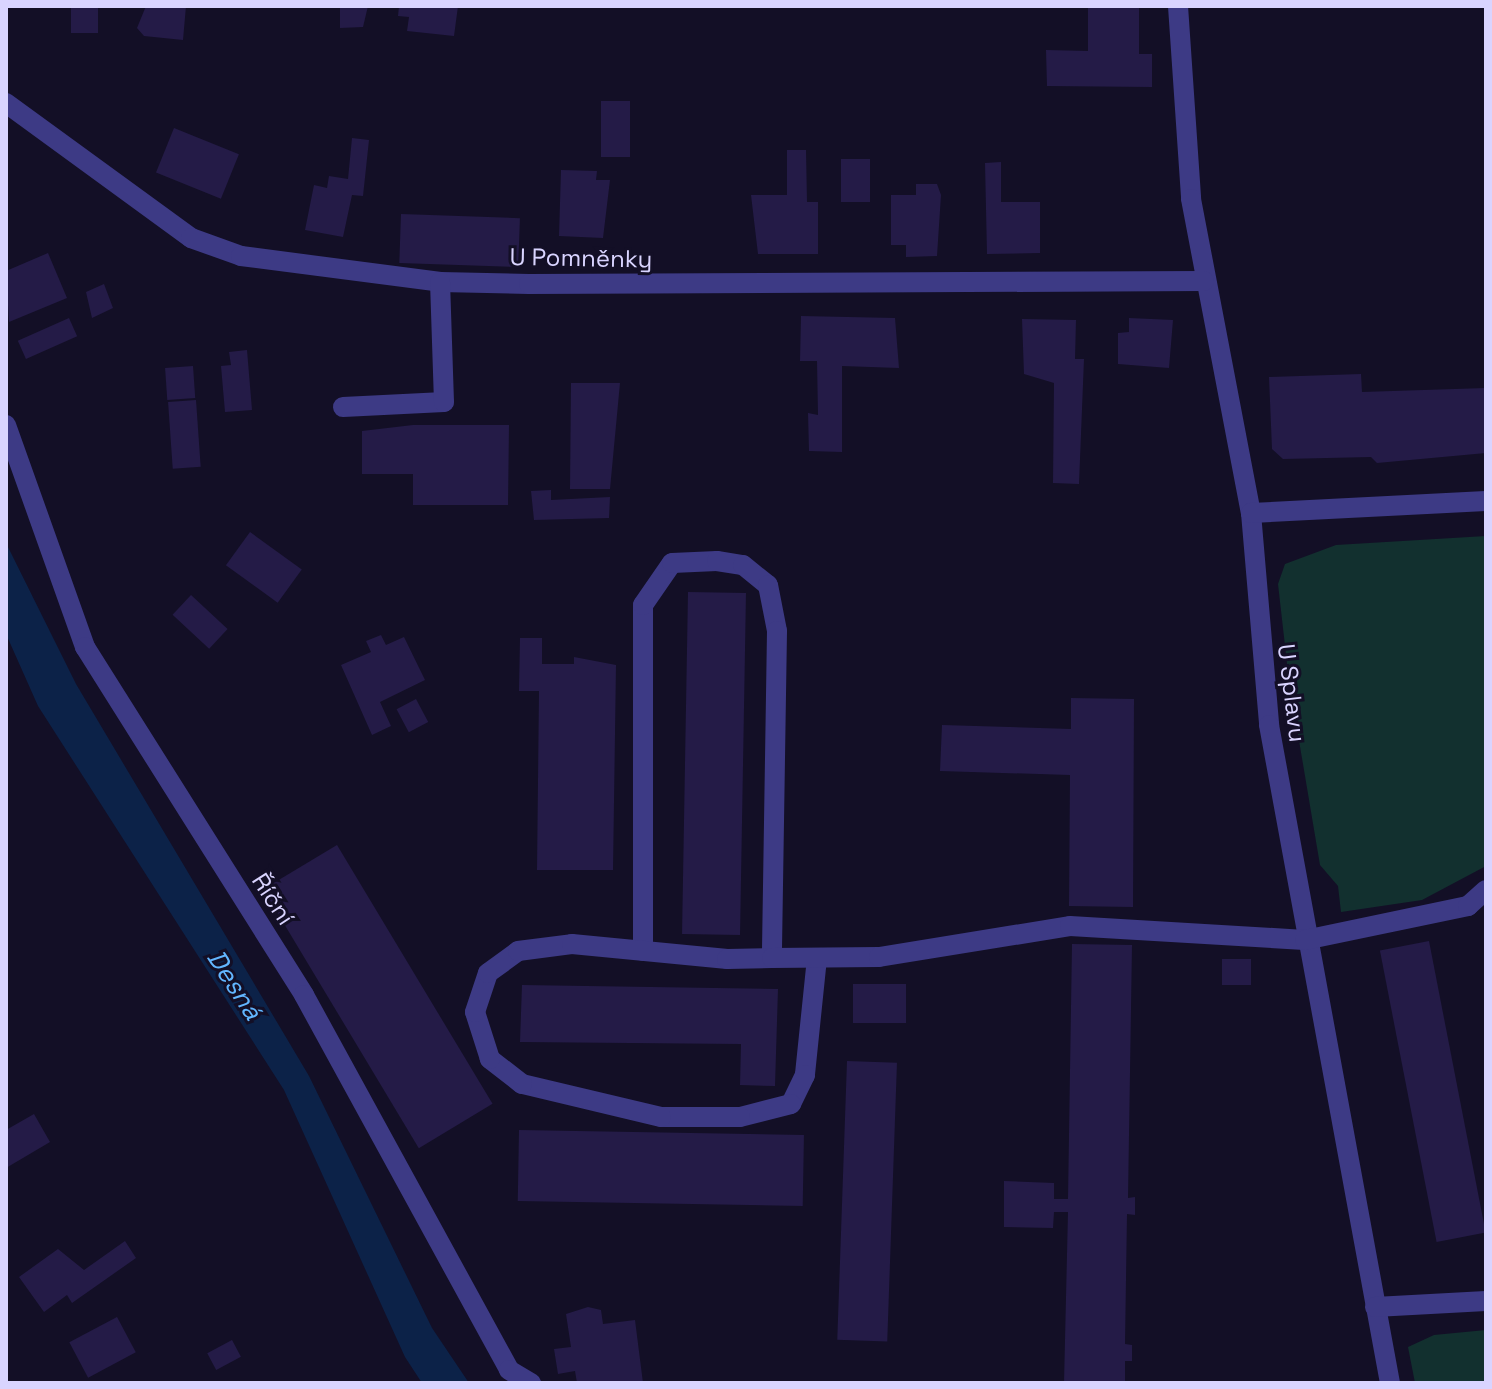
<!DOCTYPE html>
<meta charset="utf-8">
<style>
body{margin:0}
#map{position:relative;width:1492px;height:1389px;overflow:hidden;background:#130f26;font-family:"Space Grotesk",sans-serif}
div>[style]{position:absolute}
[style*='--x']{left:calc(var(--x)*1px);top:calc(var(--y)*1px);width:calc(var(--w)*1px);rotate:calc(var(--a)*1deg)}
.green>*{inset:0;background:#12302f}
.water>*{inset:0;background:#0c2248}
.building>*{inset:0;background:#241b47;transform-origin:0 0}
.minor>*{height:20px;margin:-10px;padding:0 10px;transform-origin:10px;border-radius:10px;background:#3d3a85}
span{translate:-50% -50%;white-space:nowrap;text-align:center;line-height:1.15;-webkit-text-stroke:6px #130f26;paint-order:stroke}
.street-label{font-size:24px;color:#d9d4ff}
.water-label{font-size:26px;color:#62b6ff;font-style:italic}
.frame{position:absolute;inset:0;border:8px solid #d9d4ff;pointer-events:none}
</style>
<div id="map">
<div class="green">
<div style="clip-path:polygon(1486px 536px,1486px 866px,1422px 900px,1341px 912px,1338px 886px,1320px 865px,1289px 681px,1278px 584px,1285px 564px,1336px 545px)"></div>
<div style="clip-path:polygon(1486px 1330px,1486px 1383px,1415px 1383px,1408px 1347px,1434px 1335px)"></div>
</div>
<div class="water">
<div style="clip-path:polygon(6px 543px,76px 684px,309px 1076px,432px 1328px,469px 1383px,422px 1383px,405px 1357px,284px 1090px,38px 706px,6px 634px)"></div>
</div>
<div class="building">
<div style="left:71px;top:6px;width:27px;height:27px"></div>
<div style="clip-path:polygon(146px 6px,186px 6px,183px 40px,144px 36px,137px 28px)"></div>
<div style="clip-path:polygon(340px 6px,368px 6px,363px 27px,340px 28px)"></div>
<div style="clip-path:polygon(399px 6px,458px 6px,454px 36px,407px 31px,409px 17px,398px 16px)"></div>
<div style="clip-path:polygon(1088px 7px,1139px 8px,1139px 54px,1152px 54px,1152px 87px,1047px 86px,1046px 50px,1088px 51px)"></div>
<div style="left:601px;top:101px;width:29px;height:56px"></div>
<div style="left:174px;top:128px;width:70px;height:48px;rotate:22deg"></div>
<div style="clip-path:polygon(352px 138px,369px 140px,363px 196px,352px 195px,343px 237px,305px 230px,314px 185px,327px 188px,329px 176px,348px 179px)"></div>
<div style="clip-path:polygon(787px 150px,806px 150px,807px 202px,818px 202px,818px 254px,758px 254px,751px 195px,787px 195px)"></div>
<div style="left:870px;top:159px;width:43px;height:29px;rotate:90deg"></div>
<div style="clip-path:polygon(1001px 162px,1001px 202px,1040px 202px,1040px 253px,987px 254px,985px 163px)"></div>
<div style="clip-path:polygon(561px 170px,597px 171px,596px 180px,610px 180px,603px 238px,559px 236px)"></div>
<div style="clip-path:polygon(916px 184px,937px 184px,941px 195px,937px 256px,906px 257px,906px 245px,891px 245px,891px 195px,916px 195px)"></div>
<div style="left:401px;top:214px;width:119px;height:49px;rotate:2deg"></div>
<div style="clip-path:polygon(48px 253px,67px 298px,9px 322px,6px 271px)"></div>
<div style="clip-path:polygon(104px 284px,113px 308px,92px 318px,86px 292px)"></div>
<div style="clip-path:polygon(801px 316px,895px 318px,899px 368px,842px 366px,842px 452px,809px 451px,808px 413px,818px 415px,817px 361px,800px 361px)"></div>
<div style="left:69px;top:318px;width:20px;height:56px;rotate:66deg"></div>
<div style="clip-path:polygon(1129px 318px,1173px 320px,1169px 368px,1118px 364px,1118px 333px,1129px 332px)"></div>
<div style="clip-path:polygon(1022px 319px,1076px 320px,1075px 359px,1084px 359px,1079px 484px,1053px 483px,1054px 383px,1024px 374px)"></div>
<div style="clip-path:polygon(247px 350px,252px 410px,225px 412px,221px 366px,231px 365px,229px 352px)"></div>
<div style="left:193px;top:366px;width:32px;height:28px;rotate:86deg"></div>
<div style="clip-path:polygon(1361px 374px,1362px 392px,1486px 388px,1486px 453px,1377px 463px,1371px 457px,1283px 459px,1272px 449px,1269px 377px)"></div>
<div style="clip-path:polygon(571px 383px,620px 383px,610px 489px,570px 489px)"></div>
<div style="left:196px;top:400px;width:67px;height:28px;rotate:86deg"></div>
<div style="clip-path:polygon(413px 425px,509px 425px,508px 505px,413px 505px,413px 474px,362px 474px,362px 431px)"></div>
<div style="clip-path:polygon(551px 490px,551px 500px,610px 497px,609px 518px,534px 520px,531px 491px)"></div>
<div style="left:250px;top:532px;width:64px;height:41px;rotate:36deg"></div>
<div style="left:688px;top:592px;width:58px;height:342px;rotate:1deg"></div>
<div style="left:191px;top:595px;width:50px;height:27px;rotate:43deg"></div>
<div style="clip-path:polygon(381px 635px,386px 645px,404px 637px,425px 680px,380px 702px,391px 726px,372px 735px,341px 665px,371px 652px,366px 641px)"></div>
<div style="clip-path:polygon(520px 638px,542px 638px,542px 664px,574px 664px,574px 657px,616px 665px,613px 870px,537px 870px,539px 691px,519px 691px)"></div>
<div style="clip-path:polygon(1071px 698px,1134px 699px,1133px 907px,1069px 906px,1070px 775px,940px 771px,942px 725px,1071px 729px)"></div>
<div style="left:416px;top:699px;width:26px;height:22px;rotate:62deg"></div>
<div style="left:337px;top:845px;width:302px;height:86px;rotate:59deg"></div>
<div style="left:1429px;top:941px;width:297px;height:50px;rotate:79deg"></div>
<div style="clip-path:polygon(1072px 944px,1132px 945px,1128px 1198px,1135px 1197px,1135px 1215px,1127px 1214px,1125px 1344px,1132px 1345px,1132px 1361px,1125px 1361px,1125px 1383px,1064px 1383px,1068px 1212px,1054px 1212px,1053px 1228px,1004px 1227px,1004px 1181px,1054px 1183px,1054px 1199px,1068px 1199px)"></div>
<div style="left:1222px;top:959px;width:29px;height:26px"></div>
<div style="left:853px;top:984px;width:53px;height:39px"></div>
<div style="clip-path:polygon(522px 985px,778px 989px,775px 1086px,740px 1085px,741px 1044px,520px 1042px)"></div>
<div style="left:847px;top:1061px;width:50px;height:279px;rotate:2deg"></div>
<div style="clip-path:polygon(34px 1114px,50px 1142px,6px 1168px,6px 1130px)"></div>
<div style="left:519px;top:1130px;width:285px;height:71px;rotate:1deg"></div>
<div style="clip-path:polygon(125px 1241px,136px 1258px,72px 1303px,67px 1295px,44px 1312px,19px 1277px,58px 1249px,84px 1270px)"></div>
<div style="clip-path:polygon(588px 1307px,601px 1310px,603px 1324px,635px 1320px,643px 1383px,577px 1383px,575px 1371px,558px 1374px,554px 1349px,571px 1347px,566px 1314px)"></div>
<div style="left:117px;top:1317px;width:40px;height:54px;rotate:62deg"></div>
<div style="left:232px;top:1340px;width:19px;height:28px;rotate:62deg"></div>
</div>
<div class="minor">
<div style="--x:1178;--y:6;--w:193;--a:86.1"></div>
<div style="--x:1191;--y:199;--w:320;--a:79.2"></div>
<div style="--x:1251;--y:513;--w:213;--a:85.1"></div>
<div style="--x:1269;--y:725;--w:669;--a:79.58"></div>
<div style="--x:6;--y:103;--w:229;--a:36.1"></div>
<div style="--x:191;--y:238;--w:53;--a:19.8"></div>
<div style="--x:241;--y:256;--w:201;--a:7.4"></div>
<div style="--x:440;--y:282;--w:89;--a:1.3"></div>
<div style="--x:529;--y:284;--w:675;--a:-0.25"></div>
<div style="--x:343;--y:407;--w:101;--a:-2.8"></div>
<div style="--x:444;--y:402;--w:120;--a:-91.9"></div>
<div style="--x:6;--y:425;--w:236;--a:70.4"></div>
<div style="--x:85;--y:647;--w:411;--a:57.8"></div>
<div style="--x:304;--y:995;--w:427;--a:61.3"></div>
<div style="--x:509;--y:1370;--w:26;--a:31"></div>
<div style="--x:1251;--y:513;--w:235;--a:-2.9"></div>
<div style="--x:643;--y:951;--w:346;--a:-90"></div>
<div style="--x:643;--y:605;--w:51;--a:-55.4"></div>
<div style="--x:672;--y:563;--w:45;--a:-2.5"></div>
<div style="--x:717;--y:561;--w:26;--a:9"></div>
<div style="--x:743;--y:565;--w:32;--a:39"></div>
<div style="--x:768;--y:585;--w:47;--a:78.9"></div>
<div style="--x:777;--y:631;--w:327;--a:90.9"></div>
<div style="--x:817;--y:958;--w:118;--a:95.9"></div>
<div style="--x:805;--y:1075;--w:32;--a:116"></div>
<div style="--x:791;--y:1104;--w:53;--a:165.7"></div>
<div style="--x:740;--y:1117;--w:79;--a:180"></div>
<div style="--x:661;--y:1117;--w:143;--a:-166.6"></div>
<div style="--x:522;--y:1084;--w:41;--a:-142"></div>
<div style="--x:490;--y:1059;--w:49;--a:-107.7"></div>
<div style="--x:475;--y:1012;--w:41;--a:-71.6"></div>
<div style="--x:488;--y:973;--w:37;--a:-36"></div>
<div style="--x:518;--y:951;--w:54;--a:-7.4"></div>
<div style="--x:572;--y:944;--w:156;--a:5.5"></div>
<div style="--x:727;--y:959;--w:45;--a:-1.3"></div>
<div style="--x:772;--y:958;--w:107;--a:-0.5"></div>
<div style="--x:879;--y:957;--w:193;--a:-9.2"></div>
<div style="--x:1070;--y:926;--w:235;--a:3.4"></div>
<div style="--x:1305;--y:940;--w:167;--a:-11.8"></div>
<div style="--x:1468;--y:906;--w:24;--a:-42"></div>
<div style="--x:1375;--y:1307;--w:111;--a:-3.1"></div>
</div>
<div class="street-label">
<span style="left:581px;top:258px;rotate:1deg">U Pomněnky</span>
<span style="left:1292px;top:693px;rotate:83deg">U Splavu</span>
<span style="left:273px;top:899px;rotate:57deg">Říční</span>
</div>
<div class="water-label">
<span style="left:234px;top:985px;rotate:57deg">Desná</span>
</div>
<div class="frame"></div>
</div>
